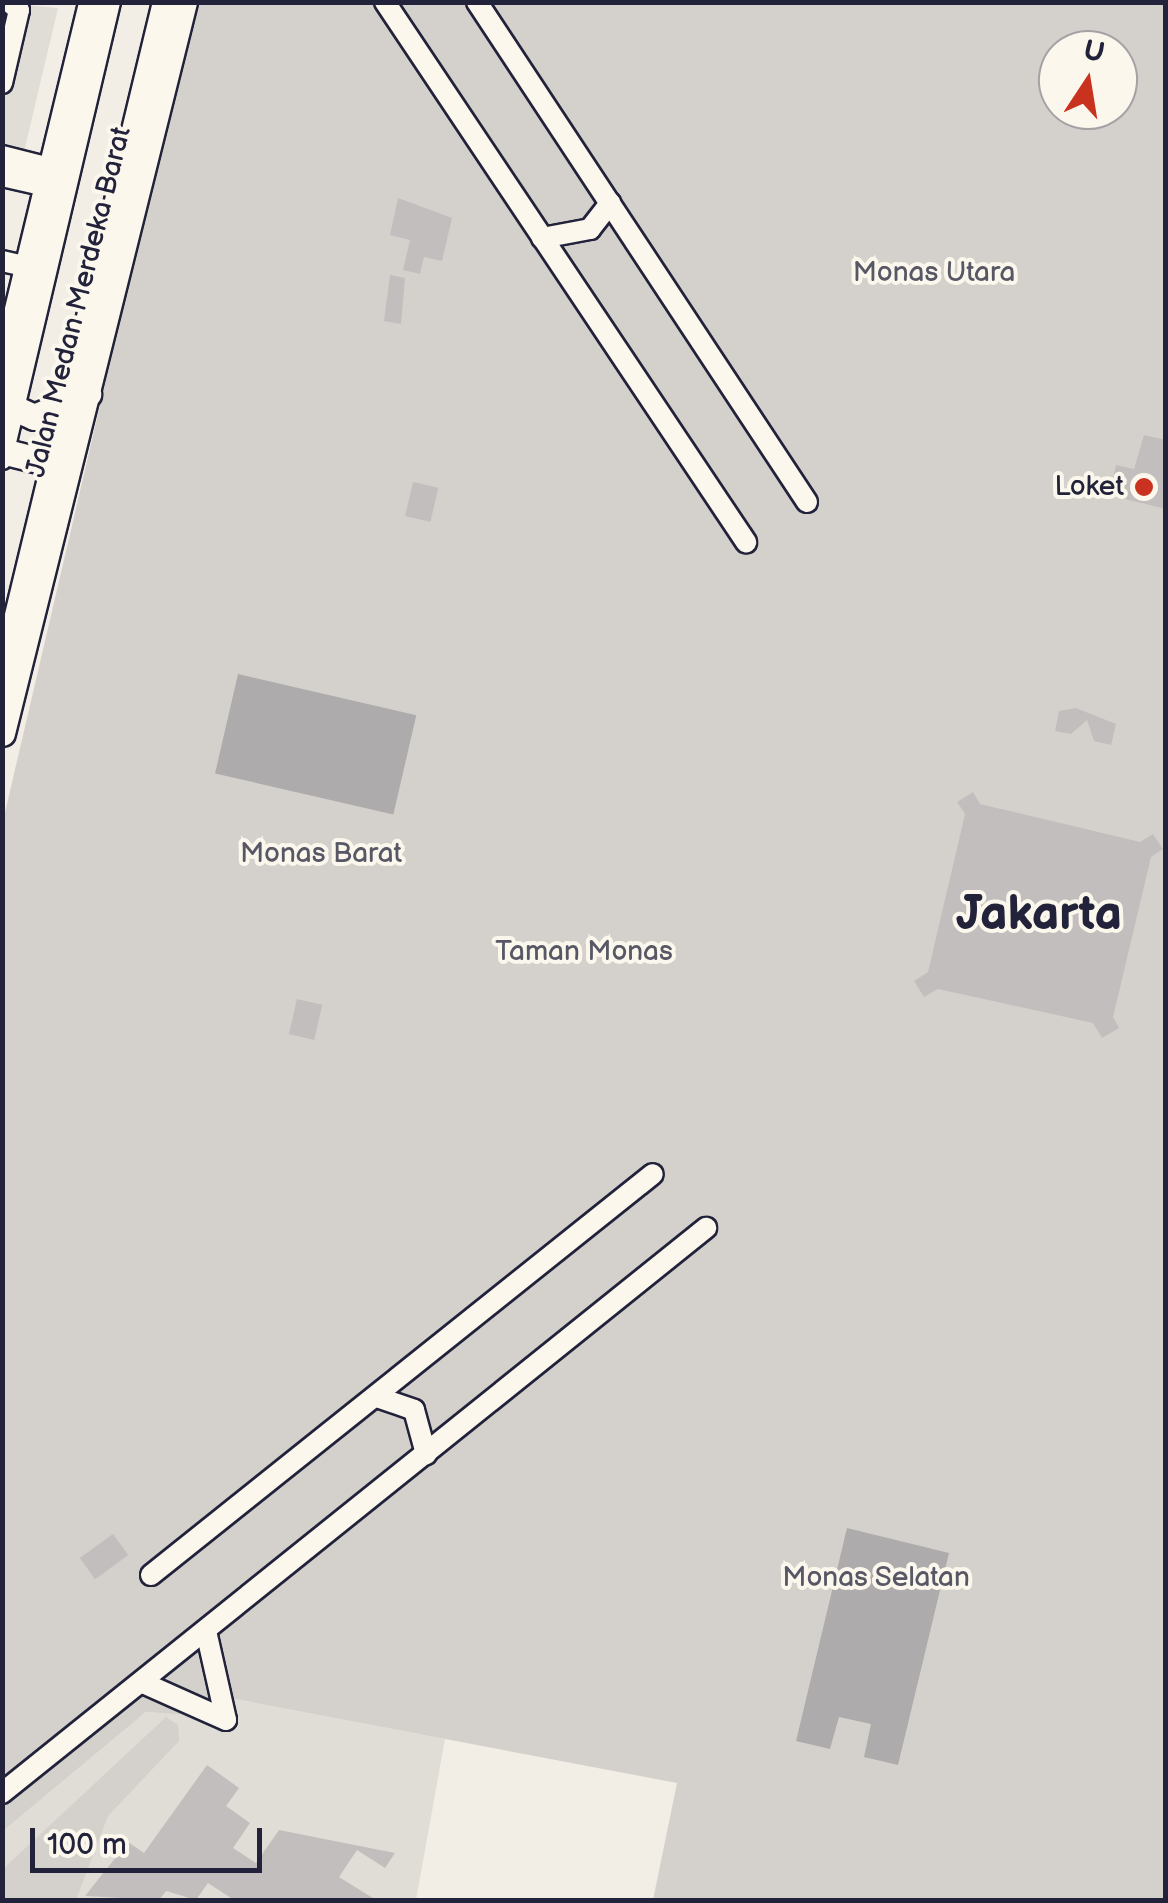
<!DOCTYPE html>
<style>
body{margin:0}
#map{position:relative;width:1168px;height:1903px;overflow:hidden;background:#f2eee5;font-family:"Balsamiq Sans",sans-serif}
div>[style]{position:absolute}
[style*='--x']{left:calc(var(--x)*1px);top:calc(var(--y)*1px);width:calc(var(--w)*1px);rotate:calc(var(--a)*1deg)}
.built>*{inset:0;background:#e0dcd6}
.green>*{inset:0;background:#d4d1cc}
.water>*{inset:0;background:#aeabad;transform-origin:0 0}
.building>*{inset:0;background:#c2bebe;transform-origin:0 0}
.roads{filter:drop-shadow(2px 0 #22223b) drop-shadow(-2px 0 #22223b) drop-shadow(0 2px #22223b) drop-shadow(0 -2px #22223b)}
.minor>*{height:20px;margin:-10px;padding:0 10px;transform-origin:10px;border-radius:10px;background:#fbf7ec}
.major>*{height:25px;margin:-12.5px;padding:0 12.5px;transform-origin:12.5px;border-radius:12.5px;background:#fbf7ec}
.dots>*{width:28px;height:28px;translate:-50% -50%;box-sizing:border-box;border:5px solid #fbf7ec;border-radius:50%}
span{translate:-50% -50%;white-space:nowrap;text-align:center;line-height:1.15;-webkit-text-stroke:8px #fbf7ec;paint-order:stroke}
.park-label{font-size:28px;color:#575766}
.street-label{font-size:28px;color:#22223b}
.poi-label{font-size:28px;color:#22223b}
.right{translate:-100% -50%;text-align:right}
.town-label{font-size:48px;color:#22223b;font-weight:700}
.frame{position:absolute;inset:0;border:5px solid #22223b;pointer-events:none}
.north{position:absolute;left:1038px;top:30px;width:100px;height:100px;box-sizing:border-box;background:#fbf7ec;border:2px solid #a4a2a5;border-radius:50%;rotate:12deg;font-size:28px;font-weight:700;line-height:40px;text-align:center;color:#22223b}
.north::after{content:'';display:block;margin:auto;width:35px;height:45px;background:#c8321e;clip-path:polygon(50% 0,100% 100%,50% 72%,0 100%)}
.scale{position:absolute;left:30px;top:1828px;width:232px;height:45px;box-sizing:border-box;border:5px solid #22223b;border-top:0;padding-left:12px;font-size:30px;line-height:35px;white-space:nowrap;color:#22223b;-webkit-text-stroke:8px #fbf7ec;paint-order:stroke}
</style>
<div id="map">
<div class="built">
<div style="clip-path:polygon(3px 3px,58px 8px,19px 173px,3px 169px)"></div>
<div style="clip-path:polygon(229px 1698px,445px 1739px,416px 1900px,3px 1900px,3px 1831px,146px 1712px,199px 1716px)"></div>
</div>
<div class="green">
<div style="clip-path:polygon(evenodd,194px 3px,1165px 3px,1165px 1900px,653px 1900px,677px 1783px,229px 1698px,200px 1716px,146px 1712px,3px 1831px,3px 821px,194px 3px,1058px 50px,1118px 50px,1118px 110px,1058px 110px,1058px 50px)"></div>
<div style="clip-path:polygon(166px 1717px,178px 1725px,179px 1741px,108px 1816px,76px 1900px,3px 1900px,3px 1869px)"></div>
</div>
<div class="water">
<div style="left:238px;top:674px;width:183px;height:102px;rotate:13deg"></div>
<div style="clip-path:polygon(847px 1528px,949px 1553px,898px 1765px,864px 1757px,871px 1724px,839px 1717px,830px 1749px,796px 1741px)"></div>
</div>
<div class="building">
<div style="clip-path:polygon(398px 198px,452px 218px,442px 261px,424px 257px,420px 274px,403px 270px,410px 240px,390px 235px)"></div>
<div style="clip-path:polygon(390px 275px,405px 278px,401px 324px,384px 321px)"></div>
<div style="clip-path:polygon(1144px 435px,1166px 440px,1166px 509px,1109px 495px,1116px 465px,1134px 469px)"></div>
<div style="left:413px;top:482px;width:26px;height:35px;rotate:13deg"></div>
<div style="clip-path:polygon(1076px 708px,1116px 724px,1111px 745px,1094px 741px,1087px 720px,1071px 734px,1055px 731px,1059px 711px)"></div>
<div style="clip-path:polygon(973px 792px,980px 804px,1086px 829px,1140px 842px,1153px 834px,1163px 849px,1151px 857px,1113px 1017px,1119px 1028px,1102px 1038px,1093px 1023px,938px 989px,924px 997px,914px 981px,928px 972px,965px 814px,957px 802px)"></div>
<div style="left:297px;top:999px;width:26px;height:36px;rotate:13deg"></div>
<div style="left:113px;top:1534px;width:26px;height:41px;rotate:54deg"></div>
<div style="clip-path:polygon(207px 1765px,239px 1788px,226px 1806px,250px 1823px,233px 1848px,256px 1863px,279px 1830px,395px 1853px,385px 1868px,357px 1850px,339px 1877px,376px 1900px,234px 1900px,208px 1883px,196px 1900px,166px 1891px,159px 1900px,85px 1896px,128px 1842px,144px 1853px)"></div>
</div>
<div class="roads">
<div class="minor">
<div style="--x:385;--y:2;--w:650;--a:56.24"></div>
<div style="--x:477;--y:2;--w:599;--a:56.58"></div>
<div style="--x:2;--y:83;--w:75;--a:-76.9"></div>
<div style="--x:19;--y:10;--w:13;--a:-141"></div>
<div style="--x:2;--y:156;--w:49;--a:14"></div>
<div style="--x:2;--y:176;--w:45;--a:12.8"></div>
<div style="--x:542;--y:238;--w:49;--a:-10.6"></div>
<div style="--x:590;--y:229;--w:33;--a:-52"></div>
<div style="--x:2;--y:261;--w:26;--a:13"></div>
<div style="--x:2;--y:459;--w:470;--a:-76.7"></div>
<div style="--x:2;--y:669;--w:686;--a:-76.43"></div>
<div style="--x:377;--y:1397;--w:39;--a:19"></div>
<div style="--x:414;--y:1410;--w:46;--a:74.7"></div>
<div style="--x:151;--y:1575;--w:642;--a:-38.62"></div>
<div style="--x:206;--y:1631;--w:91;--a:77.3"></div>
<div style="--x:141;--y:1682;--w:93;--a:24.1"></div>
<div style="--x:2;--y:1793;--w:903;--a:-38.75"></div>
</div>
<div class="major">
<div style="--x:2;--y:371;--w:380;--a:-76.4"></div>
<div style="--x:2;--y:383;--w:28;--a:64"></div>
<div style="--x:14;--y:408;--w:22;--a:24"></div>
<div style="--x:34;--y:417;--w:59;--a:-23.1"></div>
<div style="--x:2;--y:451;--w:45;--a:14"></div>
<div style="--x:46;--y:462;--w:42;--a:72"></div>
<div style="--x:2;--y:733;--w:753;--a:-76.02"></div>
</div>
</div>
<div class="dots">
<div style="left:1144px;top:487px;background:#c8321e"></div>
</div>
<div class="park-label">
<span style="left:934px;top:273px">Monas Utara</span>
<span style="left:321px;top:854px">Monas Barat</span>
<span style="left:584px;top:952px">Taman Monas</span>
<span style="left:876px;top:1578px">Monas Selatan</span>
</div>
<div class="street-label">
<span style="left:79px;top:302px;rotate:-76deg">Jalan Medan Merdeka Barat</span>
</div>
<div class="poi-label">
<span class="right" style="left:1124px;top:487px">Loket</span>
</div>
<div class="town-label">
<span style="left:1039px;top:915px">Jakarta</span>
</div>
<div class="frame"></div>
<div class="north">U</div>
<div class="scale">100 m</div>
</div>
